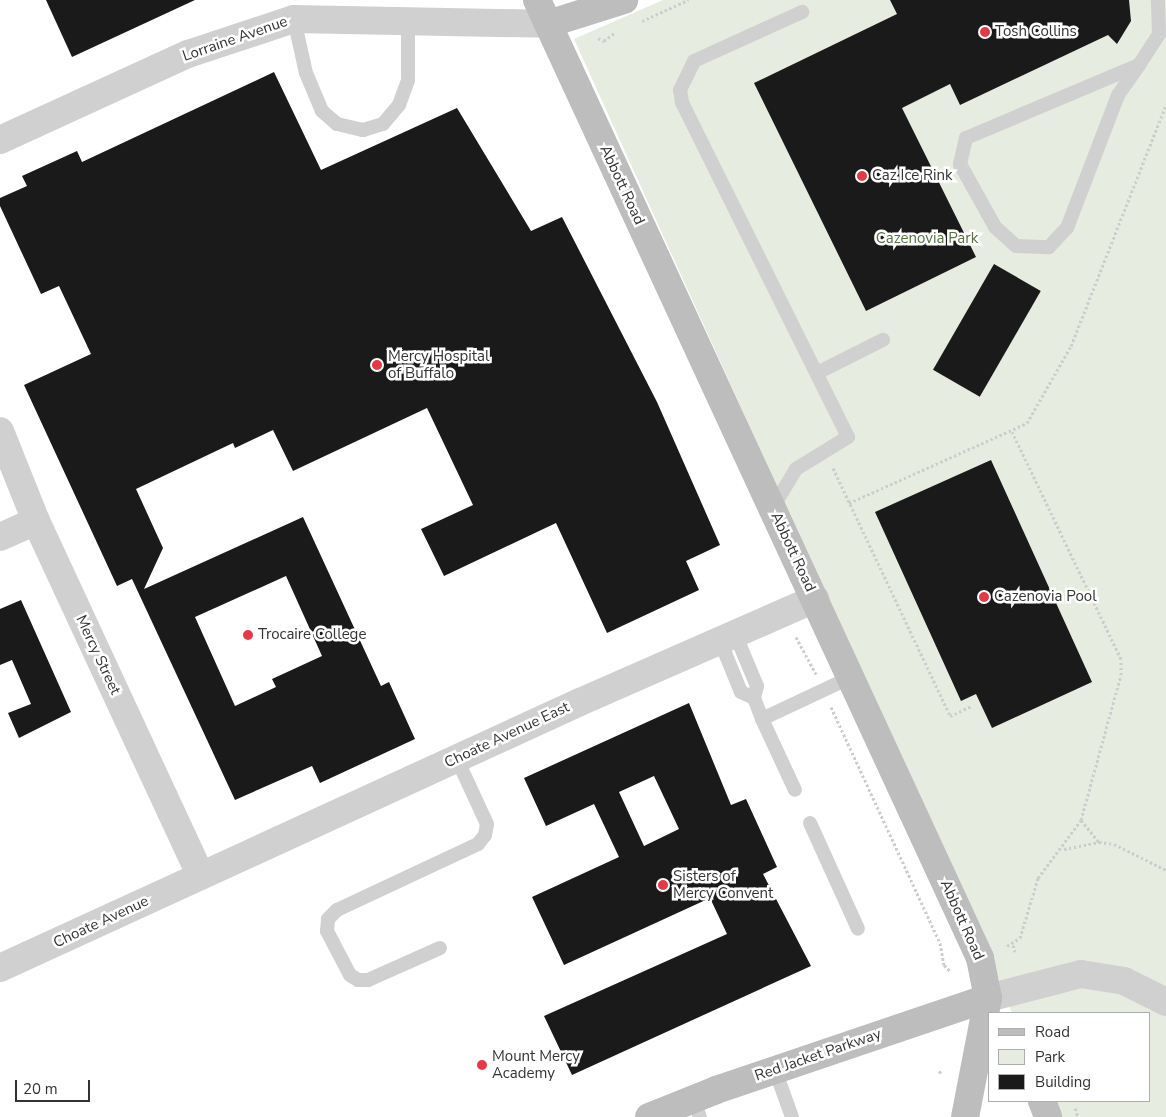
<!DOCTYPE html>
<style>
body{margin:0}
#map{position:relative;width:1166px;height:1117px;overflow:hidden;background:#fff;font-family:"Nunito Sans",sans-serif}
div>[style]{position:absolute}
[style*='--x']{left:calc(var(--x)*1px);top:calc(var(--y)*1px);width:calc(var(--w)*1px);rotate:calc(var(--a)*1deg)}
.green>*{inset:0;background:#e6ecdf}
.building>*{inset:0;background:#1a1a1a;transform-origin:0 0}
.path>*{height:3px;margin-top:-1.5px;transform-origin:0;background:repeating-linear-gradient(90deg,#cdcdcd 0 2.5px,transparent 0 5px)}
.lane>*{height:14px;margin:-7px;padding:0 7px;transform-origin:7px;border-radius:7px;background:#d0d0d0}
.street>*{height:28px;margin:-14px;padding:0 14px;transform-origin:14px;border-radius:14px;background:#d0d0d0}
.secondary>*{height:28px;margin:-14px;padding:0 14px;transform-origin:14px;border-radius:14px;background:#bdbdbd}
.dots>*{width:14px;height:14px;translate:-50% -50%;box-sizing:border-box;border:2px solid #fff;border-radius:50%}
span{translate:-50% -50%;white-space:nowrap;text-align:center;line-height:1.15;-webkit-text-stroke:5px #fff;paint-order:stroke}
.poi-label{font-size:15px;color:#333}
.left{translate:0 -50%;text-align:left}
.street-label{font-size:15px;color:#333}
.park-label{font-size:15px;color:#56703f}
.legend{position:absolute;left:988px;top:1012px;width:162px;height:90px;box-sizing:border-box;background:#fff;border:1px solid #adadad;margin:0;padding:6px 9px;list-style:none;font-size:15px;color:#333}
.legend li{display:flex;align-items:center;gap:10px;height:25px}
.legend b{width:25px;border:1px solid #adadad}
.scale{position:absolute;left:15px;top:1080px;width:75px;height:22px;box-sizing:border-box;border:2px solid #333;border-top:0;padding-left:6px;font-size:15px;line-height:18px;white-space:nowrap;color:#333;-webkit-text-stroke:4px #fff;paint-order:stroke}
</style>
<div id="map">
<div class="green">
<div style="clip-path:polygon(663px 0,1166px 0,1166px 1117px,1052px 1117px,1046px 1101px,1150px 1101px,1150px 1013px,1012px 1013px,988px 952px,574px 39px)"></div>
</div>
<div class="building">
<div style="clip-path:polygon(46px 0,195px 0,72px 57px)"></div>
<div style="clip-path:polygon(890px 0,1129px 0,1131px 21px,1117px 44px,1108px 35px,960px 105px,950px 84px,902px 108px,976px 257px,866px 311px,754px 83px,897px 14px)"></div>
<div style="clip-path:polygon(evenodd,274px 72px,321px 170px,457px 108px,531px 231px,562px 217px,657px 402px,720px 545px,686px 561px,699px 590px,607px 633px,556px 523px,444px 576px,421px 529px,473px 505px,427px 408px,293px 471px,273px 430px,235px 448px,233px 443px,136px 489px,163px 548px,144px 589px,303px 517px,381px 686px,389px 682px,415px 739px,320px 783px,312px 766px,235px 800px,132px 579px,117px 586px,24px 385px,91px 354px,59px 286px,41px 294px,0 206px,0 198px,27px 186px,22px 176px,77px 151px,82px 162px,274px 72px,286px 576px,322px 656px,272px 679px,276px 687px,235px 706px,195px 617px,286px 576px)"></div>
<div style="left:994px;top:264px;width:54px;height:122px;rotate:30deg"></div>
<div style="clip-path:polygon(991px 460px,1092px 682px,992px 728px,976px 694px,961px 701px,875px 512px)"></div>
<div style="clip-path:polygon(21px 600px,71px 712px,19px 738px,8px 713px,31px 704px,12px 660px,0 665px,0 609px)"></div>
<div style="clip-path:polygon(evenodd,689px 703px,731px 805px,746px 799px,777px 867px,763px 874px,811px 966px,572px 1075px,544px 1016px,727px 934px,710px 898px,564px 965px,532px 897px,619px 857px,594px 804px,546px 826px,524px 778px,689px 703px,654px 776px,679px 829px,644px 846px,619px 792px,654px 776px)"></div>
</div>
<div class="path">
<div style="--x:642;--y:21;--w:51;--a:-24.5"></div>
<div style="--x:598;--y:38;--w:7;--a:27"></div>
<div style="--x:604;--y:41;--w:15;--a:-37"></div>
<div style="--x:833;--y:468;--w:274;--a:64.7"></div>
<div style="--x:950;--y:716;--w:23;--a:-25"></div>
<div style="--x:849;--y:503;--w:195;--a:-24.2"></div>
<div style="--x:1027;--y:423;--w:89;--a:-60.3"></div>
<div style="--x:1071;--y:346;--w:259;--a:-68.5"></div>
<div style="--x:796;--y:637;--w:42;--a:61.6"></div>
<div style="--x:831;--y:707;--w:260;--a:65.2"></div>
<div style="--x:940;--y:943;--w:22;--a:80"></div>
<div style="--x:944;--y:965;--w:8;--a:45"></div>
<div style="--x:1081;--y:820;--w:28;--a:51"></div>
<div style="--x:1064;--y:849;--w:36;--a:-11"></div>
<div style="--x:1099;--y:842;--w:15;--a:8"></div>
<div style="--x:1114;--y:844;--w:58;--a:26.6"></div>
<div style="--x:1013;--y:945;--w:7;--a:74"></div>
<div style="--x:1007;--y:946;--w:15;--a:-32"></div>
<div style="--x:1020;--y:938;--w:63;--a:-73.3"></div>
<div style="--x:1038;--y:878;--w:72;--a:-53.4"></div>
<div style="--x:1081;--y:820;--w:150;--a:-74.6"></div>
<div style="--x:1121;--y:675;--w:16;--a:-90"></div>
<div style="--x:1121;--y:659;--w:252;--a:-115.6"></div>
<div style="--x:939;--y:1073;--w:4;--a:-45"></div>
<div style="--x:1075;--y:1108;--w:9;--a:72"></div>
</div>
<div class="lane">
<div style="--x:294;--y:19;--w:55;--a:77.5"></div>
<div style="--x:306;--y:73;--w:41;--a:67.2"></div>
<div style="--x:322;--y:111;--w:20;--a:41"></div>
<div style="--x:337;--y:124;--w:27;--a:13"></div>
<div style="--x:363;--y:130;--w:21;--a:-17"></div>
<div style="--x:383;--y:124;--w:25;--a:-50"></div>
<div style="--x:399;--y:105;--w:27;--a:-70"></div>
<div style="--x:408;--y:80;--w:58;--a:-90"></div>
<div style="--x:1139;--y:65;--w:188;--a:157.1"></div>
<div style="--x:966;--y:138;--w:27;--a:103"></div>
<div style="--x:960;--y:164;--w:72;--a:60.9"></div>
<div style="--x:995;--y:227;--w:28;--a:42"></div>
<div style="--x:1016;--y:246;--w:33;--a:2"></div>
<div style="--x:1049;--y:247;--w:26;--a:-47"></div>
<div style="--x:1067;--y:228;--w:142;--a:-69"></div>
<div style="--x:1118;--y:95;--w:37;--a:-55"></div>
<div style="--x:1139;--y:65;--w:37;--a:-57"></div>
<div style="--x:1159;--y:34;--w:34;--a:-92"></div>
<div style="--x:817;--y:373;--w:74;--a:-26.6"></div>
<div style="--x:772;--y:509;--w:47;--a:-59"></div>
<div style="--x:796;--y:469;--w:61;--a:-31.6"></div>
<div style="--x:848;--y:437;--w:374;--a:-116.4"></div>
<div style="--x:682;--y:102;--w:12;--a:-99"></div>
<div style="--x:680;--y:90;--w:32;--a:-64"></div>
<div style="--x:694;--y:61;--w:119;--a:-24.4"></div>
<div style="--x:736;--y:636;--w:54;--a:67.2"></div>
<div style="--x:757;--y:686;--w:12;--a:104"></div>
<div style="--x:754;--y:698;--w:22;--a:69"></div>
<div style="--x:762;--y:719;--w:78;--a:65.1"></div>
<div style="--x:721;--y:643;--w:53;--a:67.8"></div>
<div style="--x:741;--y:692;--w:14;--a:25"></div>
<div style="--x:762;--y:719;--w:96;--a:-25.2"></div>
<div style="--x:810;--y:823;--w:116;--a:65.6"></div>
<div style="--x:440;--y:948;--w:79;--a:156"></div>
<div style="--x:368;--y:980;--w:10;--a:180"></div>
<div style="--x:358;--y:980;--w:9;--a:-148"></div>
<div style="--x:350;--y:975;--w:50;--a:-117.6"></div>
<div style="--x:327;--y:931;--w:12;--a:-85"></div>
<div style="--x:328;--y:919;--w:13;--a:-45"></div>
<div style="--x:337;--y:910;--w:156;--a:-25.1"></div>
<div style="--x:478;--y:844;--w:11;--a:-52"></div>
<div style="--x:485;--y:835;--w:11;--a:-80"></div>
<div style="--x:487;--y:824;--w:72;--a:-114.8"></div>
<div style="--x:775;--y:1070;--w:50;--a:70.1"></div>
<div style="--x:693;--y:1099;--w:19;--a:69"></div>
</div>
<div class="street">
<div style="--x:0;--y:140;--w:207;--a:-24.6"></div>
<div style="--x:188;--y:54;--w:112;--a:-18.3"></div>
<div style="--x:294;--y:19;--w:254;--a:1.1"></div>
<div style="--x:0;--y:431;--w:97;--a:68.2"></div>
<div style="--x:36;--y:521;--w:391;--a:65.1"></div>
<div style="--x:0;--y:537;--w:39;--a:-24"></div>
<div style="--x:0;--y:968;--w:638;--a:-24.64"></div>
<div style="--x:580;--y:702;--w:257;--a:-23.7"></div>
<div style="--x:988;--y:998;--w:96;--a:-14.5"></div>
<div style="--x:1081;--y:974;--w:44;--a:9.2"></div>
<div style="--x:1124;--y:981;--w:47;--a:26.6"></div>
</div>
<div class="secondary">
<div style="--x:537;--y:0;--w:1055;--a:65.18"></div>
<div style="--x:980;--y:958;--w:41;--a:78.7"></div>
<div style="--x:988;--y:998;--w:121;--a:100.9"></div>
<div style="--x:548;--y:24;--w:80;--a:-17.5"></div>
<div style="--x:1042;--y:1101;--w:17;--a:69"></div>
<div style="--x:649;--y:1117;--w:72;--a:-21.9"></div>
<div style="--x:716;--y:1090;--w:287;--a:-18.7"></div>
</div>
<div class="dots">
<div style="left:985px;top:32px;background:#e63946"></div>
<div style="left:862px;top:176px;background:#e63946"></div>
<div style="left:377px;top:365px;background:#e63946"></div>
<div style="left:984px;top:597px;background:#e63946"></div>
<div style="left:248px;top:635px;background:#e63946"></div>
<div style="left:663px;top:885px;background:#e63946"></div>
<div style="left:482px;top:1065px;background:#e63946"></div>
</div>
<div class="poi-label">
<span class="left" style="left:995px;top:32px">Tosh Collins</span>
<span class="left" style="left:872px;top:176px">Caz Ice Rink</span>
<span class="left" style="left:388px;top:365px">Mercy Hospital<br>of Buffalo</span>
<span class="left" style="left:994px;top:597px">Cazenovia Pool</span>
<span class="left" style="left:258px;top:635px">Trocaire College</span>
<span class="left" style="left:673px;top:885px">Sisters of<br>Mercy Convent</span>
<span class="left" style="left:492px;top:1065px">Mount Mercy<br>Academy</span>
</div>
<div class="street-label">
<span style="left:235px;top:39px;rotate:-19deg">Lorraine Avenue</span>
<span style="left:622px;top:185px;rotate:65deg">Abbott Road</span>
<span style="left:793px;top:552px;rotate:65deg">Abbott Road</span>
<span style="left:98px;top:655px;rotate:65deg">Mercy Street</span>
<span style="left:507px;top:735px;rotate:-25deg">Choate Avenue East</span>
<span style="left:962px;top:920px;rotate:66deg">Abbott Road</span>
<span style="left:101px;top:922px;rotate:-25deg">Choate Avenue</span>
<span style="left:818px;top:1055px;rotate:-19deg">Red Jacket Parkway</span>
</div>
<div class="park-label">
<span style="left:927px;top:239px">Cazenovia Park</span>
</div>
<ul class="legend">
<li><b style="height:6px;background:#bdbdbd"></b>Road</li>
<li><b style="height:14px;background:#e6ecdf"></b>Park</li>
<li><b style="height:14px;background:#1a1a1a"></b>Building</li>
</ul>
<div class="scale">20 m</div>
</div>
